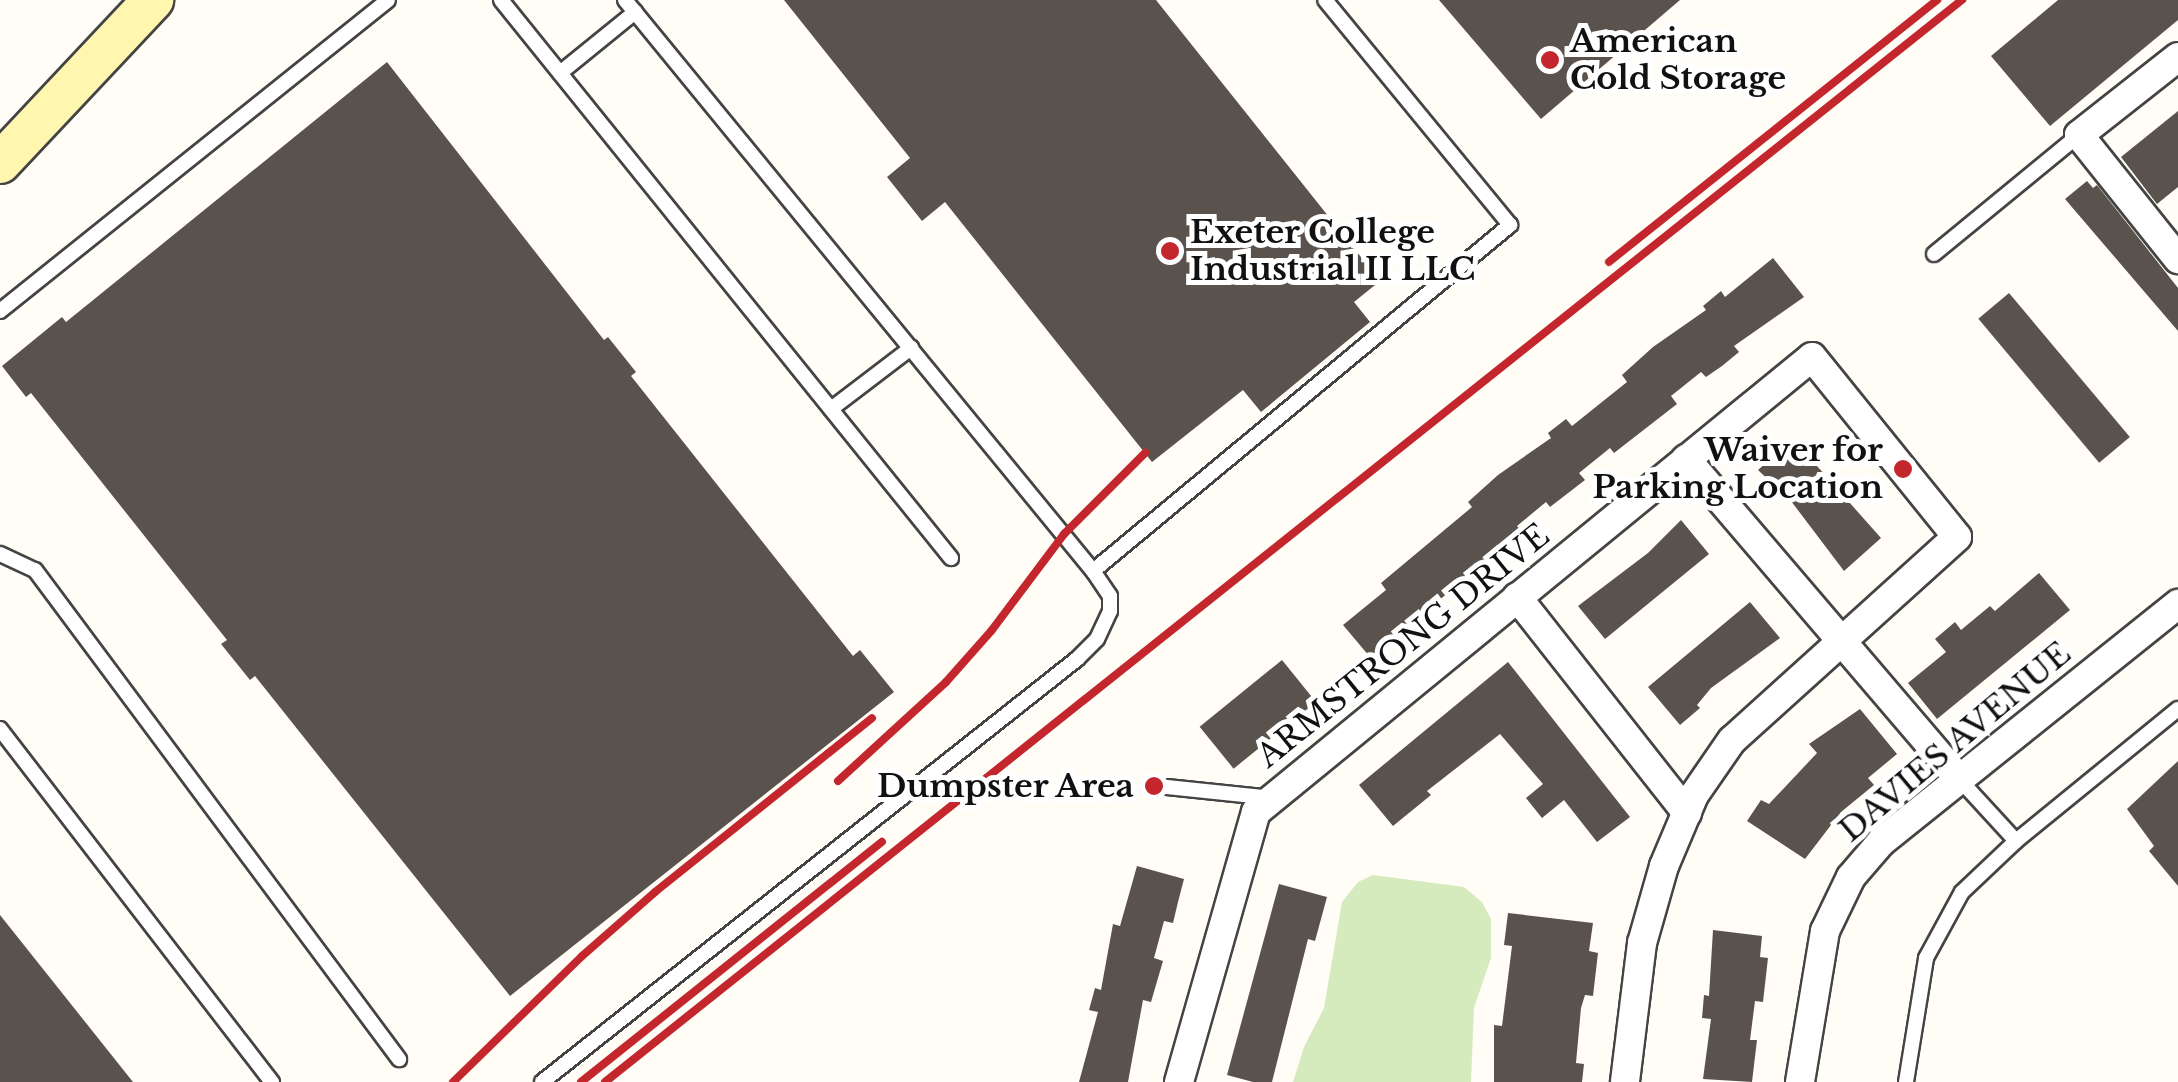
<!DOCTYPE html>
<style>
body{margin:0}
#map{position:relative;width:2178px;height:1082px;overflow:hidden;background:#fffdf5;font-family:"Libre Baskerville",serif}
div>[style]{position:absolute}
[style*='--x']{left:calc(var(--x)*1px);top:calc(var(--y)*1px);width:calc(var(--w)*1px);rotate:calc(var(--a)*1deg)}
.green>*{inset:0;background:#d5ebbd}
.building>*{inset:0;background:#5a524d;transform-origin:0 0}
.roads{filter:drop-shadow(2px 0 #444) drop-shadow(-2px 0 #444) drop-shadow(0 2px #444) drop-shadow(0 -2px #444)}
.lane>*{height:14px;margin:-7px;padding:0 7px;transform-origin:7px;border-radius:7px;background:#fff}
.street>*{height:28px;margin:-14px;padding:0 14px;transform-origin:14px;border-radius:14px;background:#fff}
.secondary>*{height:40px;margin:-20px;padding:0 20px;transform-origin:20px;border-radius:20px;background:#fff6b0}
.rail>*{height:8px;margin:-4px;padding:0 4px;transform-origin:4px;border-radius:4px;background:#c4262e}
.dots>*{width:28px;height:28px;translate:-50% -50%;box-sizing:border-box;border:5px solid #fff;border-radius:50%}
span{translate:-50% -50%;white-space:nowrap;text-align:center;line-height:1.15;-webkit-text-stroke:10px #fff;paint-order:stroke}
.poi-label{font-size:32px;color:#111;font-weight:700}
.left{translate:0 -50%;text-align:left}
.right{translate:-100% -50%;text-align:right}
.street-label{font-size:32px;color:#111}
</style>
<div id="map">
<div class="green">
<div style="clip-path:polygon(1373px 875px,1464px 887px,1482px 902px,1491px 919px,1491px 958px,1474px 1008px,1471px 1082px,1293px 1082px,1304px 1047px,1324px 1008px,1342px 902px,1358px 882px)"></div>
</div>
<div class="building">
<div style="clip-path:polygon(784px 0,1156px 0,1380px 281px,1354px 302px,1370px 322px,1261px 412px,1243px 390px,1152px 462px,945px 202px,922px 221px,887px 177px,910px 158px)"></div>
<div style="clip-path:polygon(1439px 0,1680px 0,1541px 119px)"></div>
<div style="clip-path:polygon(2058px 0,2178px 0,2178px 20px,2050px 126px,1991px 56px)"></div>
<div style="clip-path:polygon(387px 62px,604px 340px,608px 337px,636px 372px,631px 376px,853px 656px,860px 650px,894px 692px,510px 996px,255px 676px,250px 680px,221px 644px,227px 640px,31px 393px,26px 397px,2px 366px,62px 317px,66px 322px)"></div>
<div style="clip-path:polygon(2178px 111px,2178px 187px,2157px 204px,2121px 157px)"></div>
<div style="clip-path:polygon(2087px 181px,2093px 188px,2097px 185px,2178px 288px,2178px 331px,2065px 199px)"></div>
<div style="clip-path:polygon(1773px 258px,1804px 297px,1734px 346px,1739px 352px,1722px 366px,1706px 377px,1701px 372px,1671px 396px,1677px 404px,1614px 453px,1610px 448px,1579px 473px,1585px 480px,1550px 507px,1546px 502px,1517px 526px,1522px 532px,1370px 657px,1343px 625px,1386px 590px,1381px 583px,1472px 507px,1468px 502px,1498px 475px,1551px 438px,1548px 433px,1566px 419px,1572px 426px,1627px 382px,1622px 375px,1653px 347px,1706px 310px,1703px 306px,1721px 291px,1725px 297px)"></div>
<div style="left:2009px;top:293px;width:188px;height:40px;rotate:50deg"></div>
<div style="clip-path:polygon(1793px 439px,1881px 538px,1844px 571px,1791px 501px,1758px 470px)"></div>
<div style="clip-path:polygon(1681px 520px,1709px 554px,1605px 639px,1578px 606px,1648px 553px)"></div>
<div style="clip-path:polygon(2039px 573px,2070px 610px,1937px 719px,1908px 683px,1946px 652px,1935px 639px,1955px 622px,1961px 630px,1990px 606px,1995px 611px)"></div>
<div style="clip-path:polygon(1750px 602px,1780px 638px,1711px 688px,1697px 705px,1700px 708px,1680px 725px,1648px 687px)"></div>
<div style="left:1282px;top:660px;width:54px;height:106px;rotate:51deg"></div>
<div style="clip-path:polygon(1508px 662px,1630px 817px,1597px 842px,1564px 800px,1542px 818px,1526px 798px,1543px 784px,1500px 734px,1427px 791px,1431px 795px,1393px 826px,1359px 785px)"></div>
<div style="clip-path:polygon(1860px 709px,1897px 754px,1868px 778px,1874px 785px,1841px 812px,1805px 859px,1747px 821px,1761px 800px,1769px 804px,1817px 753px,1809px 744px)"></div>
<div style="clip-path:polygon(2178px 761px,2178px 886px,2149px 851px,2154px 846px,2127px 809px)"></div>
<div style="clip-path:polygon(1137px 866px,1184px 879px,1178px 902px,1173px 923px,1164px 921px,1154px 958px,1163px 961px,1151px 1002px,1143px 1000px,1128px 1082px,1079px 1082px,1098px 1012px,1089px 1010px,1095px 988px,1101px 990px,1113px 924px,1120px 926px)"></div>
<div style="clip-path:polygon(1279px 884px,1327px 897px,1315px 941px,1308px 939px,1272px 1082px,1253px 1082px,1227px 1075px)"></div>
<div style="clip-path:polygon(1508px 913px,1593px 923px,1589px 951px,1598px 953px,1593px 996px,1585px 995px,1581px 1008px,1576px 1063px,1584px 1064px,1582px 1082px,1494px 1082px,1494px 1025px,1502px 1026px,1512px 946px,1504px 945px)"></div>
<div style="clip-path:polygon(0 915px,133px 1082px,0 1082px)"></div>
<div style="clip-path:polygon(1713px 930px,1762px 936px,1760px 957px,1768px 958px,1763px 1002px,1755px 1001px,1750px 1040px,1757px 1040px,1752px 1082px,1703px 1079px,1711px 1019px,1702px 1018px,1704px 995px,1709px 996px)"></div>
</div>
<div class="roads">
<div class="lane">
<div style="--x:501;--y:0;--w:717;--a:51.12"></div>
<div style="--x:625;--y:0;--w:738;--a:50.66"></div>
<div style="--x:1093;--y:571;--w:542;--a:-39.68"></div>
<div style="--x:1510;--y:225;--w:291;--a:-129.4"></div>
<div style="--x:560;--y:73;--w:97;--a:-39.1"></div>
<div style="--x:1934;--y:254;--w:188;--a:-39.4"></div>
<div style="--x:0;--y:311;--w:497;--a:-38.7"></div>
<div style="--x:831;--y:409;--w:101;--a:-37.3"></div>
<div style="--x:0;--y:554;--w:38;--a:25"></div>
<div style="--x:35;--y:570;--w:610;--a:53.34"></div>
<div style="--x:0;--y:729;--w:446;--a:52.4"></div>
<div style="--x:1959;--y:779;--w:84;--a:47.4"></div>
<div style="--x:1167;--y:787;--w:106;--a:6"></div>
<div style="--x:542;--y:1082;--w:682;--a:-38.33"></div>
<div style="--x:1077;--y:659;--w:28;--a:-45"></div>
<div style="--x:1097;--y:639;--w:31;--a:-65"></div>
<div style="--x:1110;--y:611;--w:15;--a:-90"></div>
<div style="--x:1110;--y:596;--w:30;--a:-124"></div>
<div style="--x:1906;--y:1082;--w:126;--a:-80.8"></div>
<div style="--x:1926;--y:958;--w:75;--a:-61.4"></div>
<div style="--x:1962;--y:892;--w:74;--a:-43.4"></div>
<div style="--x:2016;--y:841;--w:209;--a:-39.2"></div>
</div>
<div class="street">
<div style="--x:2178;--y:57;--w:126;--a:141.8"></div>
<div style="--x:2079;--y:135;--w:159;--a:51.4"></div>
<div style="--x:1686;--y:459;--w:421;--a:49.5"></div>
<div style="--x:1517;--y:597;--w:275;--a:51.8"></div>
<div style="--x:1179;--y:1082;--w:281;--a:-74.1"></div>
<div style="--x:1256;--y:812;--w:718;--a:-39.3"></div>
<div style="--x:1812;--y:357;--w:231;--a:51.1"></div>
<div style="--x:1957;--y:537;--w:303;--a:137.9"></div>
<div style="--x:1732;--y:740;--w:67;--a:124.6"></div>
<div style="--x:1694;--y:795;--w:77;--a:112.9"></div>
<div style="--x:1664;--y:866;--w:80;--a:105.9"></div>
<div style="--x:1642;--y:943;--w:140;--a:97"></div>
<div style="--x:1800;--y:1082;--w:153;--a:-80.6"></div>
<div style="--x:1825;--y:931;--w:60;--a:-64.3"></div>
<div style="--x:1851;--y:877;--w:46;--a:-49.4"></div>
<div style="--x:1881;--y:842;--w:381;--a:-38.7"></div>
</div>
<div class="secondary">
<div style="--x:0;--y:163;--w:224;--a:-46.8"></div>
</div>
</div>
<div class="rail">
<div style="--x:1609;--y:262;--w:420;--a:-38.6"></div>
<div style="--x:838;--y:781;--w:147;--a:-42.5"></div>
<div style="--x:946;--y:682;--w:69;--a:-48.5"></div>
<div style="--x:992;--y:630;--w:120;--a:-53.1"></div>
<div style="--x:1064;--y:534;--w:115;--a:-45"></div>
<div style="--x:453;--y:1082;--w:180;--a:-44.3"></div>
<div style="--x:582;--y:956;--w:97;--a:-41.2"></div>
<div style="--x:655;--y:892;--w:278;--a:-38.7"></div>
<div style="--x:581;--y:1082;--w:385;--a:-38.6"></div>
<div style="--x:605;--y:1082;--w:1736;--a:-38.57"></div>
</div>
<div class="dots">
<div style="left:1550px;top:60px;background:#c4262e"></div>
<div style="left:1170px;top:251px;background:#c4262e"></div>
<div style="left:1903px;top:469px;background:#c4262e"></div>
<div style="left:1154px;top:786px;background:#c4262e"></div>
</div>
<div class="poi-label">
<span class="left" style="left:1570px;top:60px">American<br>Cold Storage</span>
<span class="left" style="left:1190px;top:251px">Exeter College<br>Industrial II LLC</span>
<span class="right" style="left:1883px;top:469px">Waiver for<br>Parking Location</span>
<span class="right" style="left:1134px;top:786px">Dumpster Area</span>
</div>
<div class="street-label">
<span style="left:1403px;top:646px;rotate:-39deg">ARMSTRONG DRIVE</span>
<span style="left:1955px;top:742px;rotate:-40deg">DAVIES AVENUE</span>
</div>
</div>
